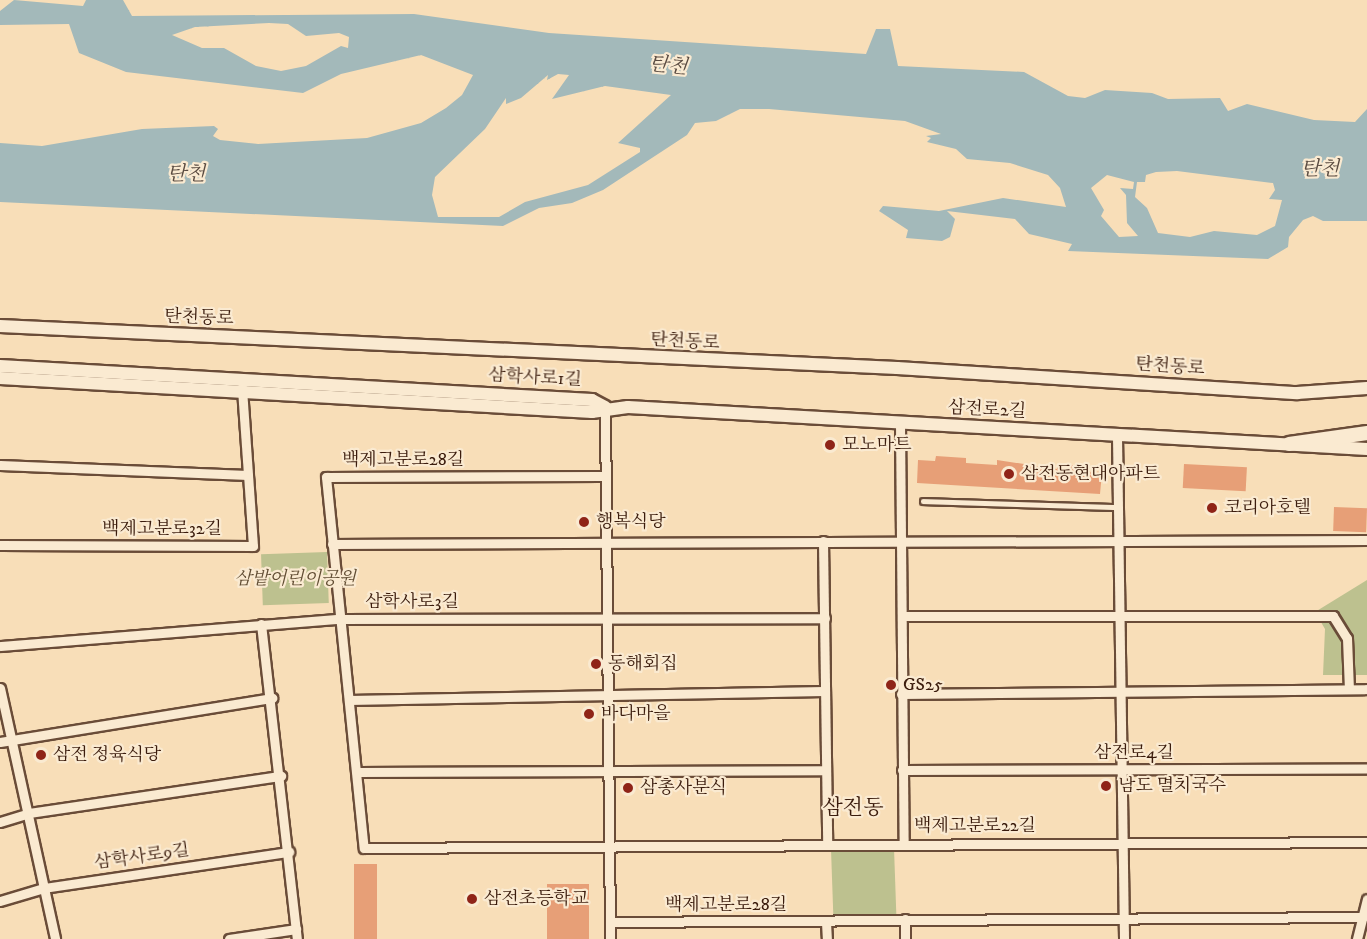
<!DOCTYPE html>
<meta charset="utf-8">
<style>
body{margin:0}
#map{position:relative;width:1367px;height:939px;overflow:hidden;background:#f8deb8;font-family:"IM FELL DW Pica","Noto Serif KR",serif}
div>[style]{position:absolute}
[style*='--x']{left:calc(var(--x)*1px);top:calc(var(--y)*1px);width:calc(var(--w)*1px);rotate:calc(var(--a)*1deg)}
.green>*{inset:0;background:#bdc18f;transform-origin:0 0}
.water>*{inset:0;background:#a3b9ba}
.building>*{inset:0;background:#e79f77;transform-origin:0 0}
.roads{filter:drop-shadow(2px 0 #6a4c38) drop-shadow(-2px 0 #6a4c38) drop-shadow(0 2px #6a4c38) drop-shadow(0 -2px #6a4c38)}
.service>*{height:4.5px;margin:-2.25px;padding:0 2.25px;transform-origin:2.25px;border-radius:2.25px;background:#faead1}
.minor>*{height:9px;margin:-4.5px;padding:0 4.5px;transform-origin:4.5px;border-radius:4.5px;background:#faead1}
.tertiary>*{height:12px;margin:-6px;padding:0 6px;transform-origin:6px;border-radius:6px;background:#faead1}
.secondary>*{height:14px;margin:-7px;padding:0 7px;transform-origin:7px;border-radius:7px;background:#faead1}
.dots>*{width:16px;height:16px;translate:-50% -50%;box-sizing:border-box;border:3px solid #faead1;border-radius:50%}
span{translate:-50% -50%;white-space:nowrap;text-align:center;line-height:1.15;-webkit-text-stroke:4.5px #faead1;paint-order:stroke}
.street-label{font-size:18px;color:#3b1c0d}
.poi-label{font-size:18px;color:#3b1c0d}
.left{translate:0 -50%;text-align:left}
.park-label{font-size:18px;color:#624e34;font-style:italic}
.water-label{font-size:20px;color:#5a4b41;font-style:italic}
.quarter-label{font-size:21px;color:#3b1c0d}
</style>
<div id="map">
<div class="green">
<div style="left:327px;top:552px;width:51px;height:66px;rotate:88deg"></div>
<div style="clip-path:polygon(1367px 580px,1367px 675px,1323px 675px,1325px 629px,1315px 612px)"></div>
<div style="left:894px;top:848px;width:69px;height:63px;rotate:88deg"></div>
</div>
<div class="water">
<div style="clip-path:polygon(evenodd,14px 0,83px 6px,86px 0,123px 0,132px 16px,414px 14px,549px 33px,866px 54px,876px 29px,890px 29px,898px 66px,1024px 72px,1068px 96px,1085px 98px,1105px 90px,1152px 93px,1168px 99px,1220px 98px,1228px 111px,1247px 104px,1314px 120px,1355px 122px,1367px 109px,1367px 221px,1323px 221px,1313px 216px,1303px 220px,1289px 237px,1288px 247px,1268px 259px,1068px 251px,1072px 244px,1029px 234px,1015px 219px,947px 211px,955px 219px,950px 237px,942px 241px,906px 238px,908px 230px,879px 211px,883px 206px,939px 211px,1003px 198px,1066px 207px,1060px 188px,1048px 175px,1010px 163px,967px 159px,956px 149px,927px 142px,931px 138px,926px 136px,941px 134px,905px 121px,769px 109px,740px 109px,716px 121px,695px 123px,687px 135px,603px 190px,572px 203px,539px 208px,503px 226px,0 202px,0 143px,42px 146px,142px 129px,214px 126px,218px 129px,213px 136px,220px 140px,258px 144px,367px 138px,421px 123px,446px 108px,462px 95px,473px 75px,421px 55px,341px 74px,303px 93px,126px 72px,79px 53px,69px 24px,0 25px,0 11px,14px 0,269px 23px,288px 24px,306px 36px,339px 33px,349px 37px,348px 48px,341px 46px,306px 66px,281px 71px,256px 66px,224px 48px,202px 48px,172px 35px,195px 27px,269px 23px,14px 0,558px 74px,569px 75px,552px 99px,605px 86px,671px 95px,618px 143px,640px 148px,640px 152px,588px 185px,525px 202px,499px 217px,438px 217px,432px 195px,435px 177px,485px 129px,506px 98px,506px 104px,521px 98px,548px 75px,547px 80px,558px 74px,14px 0,1177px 171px,1273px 183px,1275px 190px,1269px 199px,1282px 200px,1275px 226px,1257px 235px,1214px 231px,1190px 237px,1158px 233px,1147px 208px,1135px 197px,1137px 182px,1145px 182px,1146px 175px,1156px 172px,1177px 171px,14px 0,1107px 175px,1134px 182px,1133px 189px,1120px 188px,1126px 195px,1127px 223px,1138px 236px,1119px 237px,1101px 216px,1104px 210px,1091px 188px,1107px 175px)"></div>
</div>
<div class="building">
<div style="clip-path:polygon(936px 456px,966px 458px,966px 463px,997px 465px,997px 460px,1057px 469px,1057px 464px,1088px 466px,1087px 471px,1102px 472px,1100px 494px,917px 483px,918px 460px,935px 461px)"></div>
<div style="left:1184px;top:464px;width:63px;height:24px;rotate:3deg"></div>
<div style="left:1334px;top:507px;width:33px;height:24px;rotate:2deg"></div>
<div style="left:354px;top:864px;width:23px;height:75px"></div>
<div style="left:589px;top:884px;width:55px;height:42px;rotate:90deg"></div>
</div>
<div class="roads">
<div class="service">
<div style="--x:923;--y:501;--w:195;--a:1.8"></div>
</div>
<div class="minor">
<div style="--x:605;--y:407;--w:532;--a:89.46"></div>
<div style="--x:900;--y:424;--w:419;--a:89.5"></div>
<div style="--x:1117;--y:436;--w:503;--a:89.2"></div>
<div style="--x:0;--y:465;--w:248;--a:2.3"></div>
<div style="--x:604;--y:476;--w:278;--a:179.8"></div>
<div style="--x:326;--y:477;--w:373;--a:84.2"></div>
<div style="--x:364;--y:848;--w:1003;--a:-0.34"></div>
<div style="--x:823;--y:541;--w:302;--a:89.2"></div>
<div style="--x:332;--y:544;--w:1035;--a:-0.22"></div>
<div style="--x:0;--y:545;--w:253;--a:0.2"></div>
<div style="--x:253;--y:546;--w:159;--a:-94"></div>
<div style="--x:902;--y:616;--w:431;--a:0"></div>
<div style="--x:1333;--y:616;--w:26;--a:58"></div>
<div style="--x:1347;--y:638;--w:51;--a:87.8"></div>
<div style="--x:261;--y:624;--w:317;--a:83.5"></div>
<div style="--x:0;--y:646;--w:339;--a:-4.6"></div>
<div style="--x:338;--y:619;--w:487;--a:-0.1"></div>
<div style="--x:0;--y:688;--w:257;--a:77.6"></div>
<div style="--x:901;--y:694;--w:466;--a:-0.6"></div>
<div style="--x:349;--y:700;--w:475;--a:-1.1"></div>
<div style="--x:0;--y:742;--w:276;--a:-9.2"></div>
<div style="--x:902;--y:770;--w:465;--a:-0.2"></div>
<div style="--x:357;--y:772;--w:469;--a:-0.2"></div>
<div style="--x:0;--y:822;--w:30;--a:-17"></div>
<div style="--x:29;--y:813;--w:255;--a:-8.4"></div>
<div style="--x:0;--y:901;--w:46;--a:-16.5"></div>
<div style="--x:44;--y:888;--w:248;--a:-8.4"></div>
<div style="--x:610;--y:922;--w:753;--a:-0.38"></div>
<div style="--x:826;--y:922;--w:17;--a:87"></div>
<div style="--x:229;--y:939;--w:68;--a:-8.5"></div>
<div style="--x:905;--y:939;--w:20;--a:-90"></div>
<div style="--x:1357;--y:939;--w:41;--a:-76"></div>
</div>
<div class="tertiary">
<div style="--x:0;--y:326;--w:898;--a:2.68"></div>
<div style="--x:897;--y:368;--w:401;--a:3.6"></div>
<div style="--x:1297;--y:393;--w:70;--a:-4.1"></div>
<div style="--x:0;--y:366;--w:593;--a:3.29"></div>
<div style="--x:592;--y:400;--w:15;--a:28"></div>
<div style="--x:0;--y:378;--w:593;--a:3.29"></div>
<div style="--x:592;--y:412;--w:36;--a:-8"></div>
<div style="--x:628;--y:407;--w:740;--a:3.25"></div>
</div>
<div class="secondary">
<div style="--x:1289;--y:444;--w:79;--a:-8"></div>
</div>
</div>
<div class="dots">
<div style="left:830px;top:445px;background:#8f2418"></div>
<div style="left:1009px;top:474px;background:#8f2418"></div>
<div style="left:1212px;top:508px;background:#8f2418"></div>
<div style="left:584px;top:522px;background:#8f2418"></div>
<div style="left:596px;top:664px;background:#8f2418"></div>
<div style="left:891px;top:685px;background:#8f2418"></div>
<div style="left:589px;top:714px;background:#8f2418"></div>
<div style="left:41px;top:755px;background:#8f2418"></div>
<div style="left:1106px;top:786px;background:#8f2418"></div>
<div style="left:628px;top:788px;background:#8f2418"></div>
<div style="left:472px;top:899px;background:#8f2418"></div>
</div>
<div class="street-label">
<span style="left:199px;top:318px;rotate:2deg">탄천동로</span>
<span style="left:685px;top:342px;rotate:3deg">탄천동로</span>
<span style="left:1170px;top:367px;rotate:4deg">탄천동로</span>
<span style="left:535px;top:378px;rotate:3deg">삼학사로1길</span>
<span style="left:987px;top:410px;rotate:3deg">삼전로2길</span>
<span style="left:403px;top:460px">백제고분로28길</span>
<span style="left:162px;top:529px">백제고분로32길</span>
<span style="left:412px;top:602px">삼학사로3길</span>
<span style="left:1134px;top:753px">삼전로4길</span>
<span style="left:975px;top:826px">백제고분로22길</span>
<span style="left:142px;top:857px;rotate:-8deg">삼학사로9길</span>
<span style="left:726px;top:905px">백제고분로28길</span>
</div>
<div class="poi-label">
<span class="left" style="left:842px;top:445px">모노마트</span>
<span class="left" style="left:1021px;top:474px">삼전동현대아파트</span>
<span class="left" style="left:1224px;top:508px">코리아호텔</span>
<span class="left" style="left:596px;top:522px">행복식당</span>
<span class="left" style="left:608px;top:664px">동해회집</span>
<span class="left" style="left:903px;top:685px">GS25</span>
<span class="left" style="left:601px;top:714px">바다마을</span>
<span class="left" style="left:53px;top:755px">삼전 정육식당</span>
<span class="left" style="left:1118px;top:786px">남도 멸치국수</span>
<span class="left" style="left:640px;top:788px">삼총사분식</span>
<span class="left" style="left:484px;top:899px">삼전초등학교</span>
</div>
<div class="park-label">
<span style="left:295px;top:579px">삼밭어린이공원</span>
</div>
<div class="water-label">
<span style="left:668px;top:66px;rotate:6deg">탄천</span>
<span style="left:1320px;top:169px">탄천</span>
<span style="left:186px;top:174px">탄천</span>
</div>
<div class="quarter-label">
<span style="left:853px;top:808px">삼전동</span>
</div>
</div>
